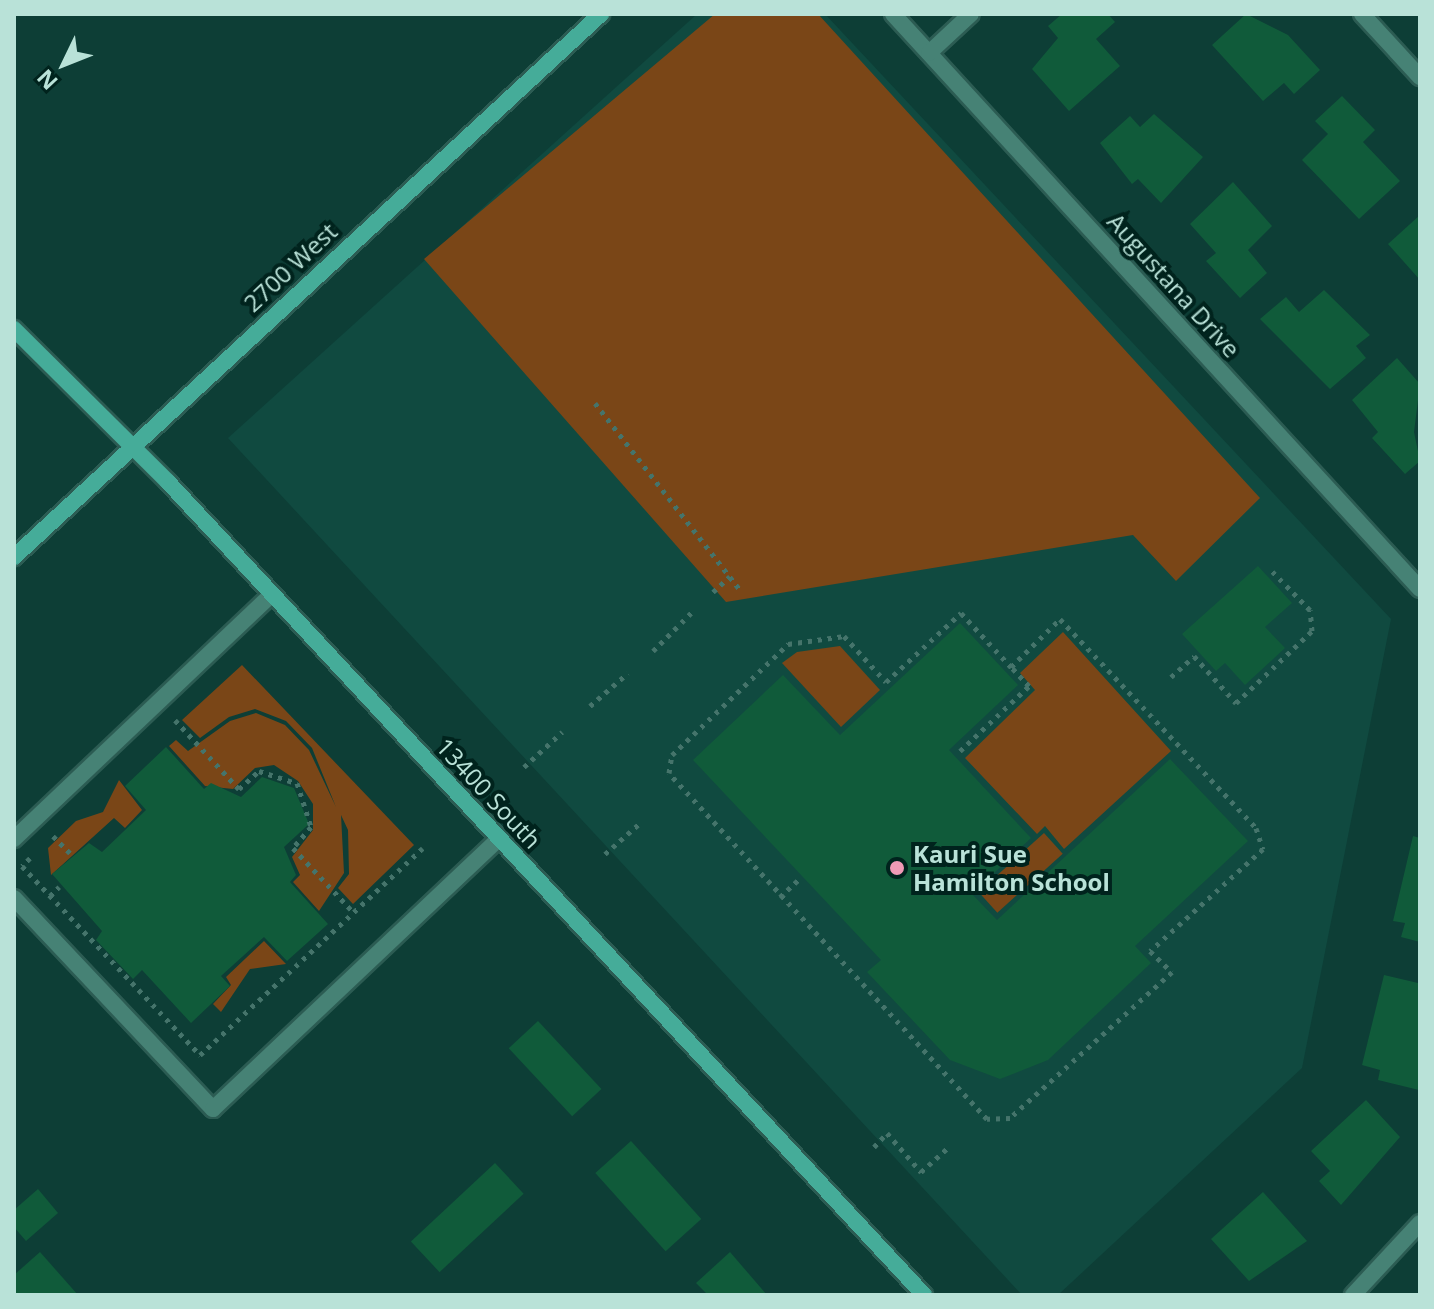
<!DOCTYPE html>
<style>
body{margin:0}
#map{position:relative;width:1434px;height:1309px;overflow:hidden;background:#0d3e36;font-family:"Open Sans",sans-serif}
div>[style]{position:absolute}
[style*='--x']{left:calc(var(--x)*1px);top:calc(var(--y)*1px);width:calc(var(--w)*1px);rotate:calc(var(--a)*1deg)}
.built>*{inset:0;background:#104a40}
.green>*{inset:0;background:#7a4617;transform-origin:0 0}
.building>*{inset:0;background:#105b3a;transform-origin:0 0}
.path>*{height:5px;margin-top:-2.5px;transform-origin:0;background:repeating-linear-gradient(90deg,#45746b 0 4px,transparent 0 10px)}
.roads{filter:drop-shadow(2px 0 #2c5c53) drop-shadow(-2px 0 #2c5c53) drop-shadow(0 2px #2c5c53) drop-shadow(0 -2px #2c5c53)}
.lane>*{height:16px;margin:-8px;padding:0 8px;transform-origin:8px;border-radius:8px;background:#468275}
.street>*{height:16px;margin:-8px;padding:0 8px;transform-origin:8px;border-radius:8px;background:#468275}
.secondary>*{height:16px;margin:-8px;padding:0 8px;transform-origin:8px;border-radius:8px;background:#45ac99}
.dots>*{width:22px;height:22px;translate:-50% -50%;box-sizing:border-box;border:4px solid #00231d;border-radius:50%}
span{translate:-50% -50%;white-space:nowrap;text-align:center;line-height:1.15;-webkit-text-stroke:8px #00231d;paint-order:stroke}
.street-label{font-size:24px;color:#b9e2d8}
.poi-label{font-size:24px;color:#b9e2d8;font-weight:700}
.left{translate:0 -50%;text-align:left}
.frame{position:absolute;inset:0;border:16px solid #b9e2d8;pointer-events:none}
.north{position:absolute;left:24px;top:24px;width:80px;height:80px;-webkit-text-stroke:6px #00231d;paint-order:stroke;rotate:227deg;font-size:22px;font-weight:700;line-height:32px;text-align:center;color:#b9e2d8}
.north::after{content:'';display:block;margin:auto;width:28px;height:36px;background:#b9e2d8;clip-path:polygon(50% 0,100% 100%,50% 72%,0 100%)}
</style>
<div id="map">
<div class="built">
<div style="clip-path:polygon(697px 14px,825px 14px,1391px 619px,1302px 1068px,1058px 1295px,1022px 1295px,228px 438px)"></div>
</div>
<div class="green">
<div style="clip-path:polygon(715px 14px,818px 14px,1260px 498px,1176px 581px,1133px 535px,726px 602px,424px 259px)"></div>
<div style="clip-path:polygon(1063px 632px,1171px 751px,1064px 849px,1045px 826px,1037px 834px,965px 758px,1035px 690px,1020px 673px)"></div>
<div style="clip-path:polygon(840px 646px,880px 690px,841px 727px,782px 663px,797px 652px)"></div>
<div style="clip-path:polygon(242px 665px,414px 845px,353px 904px,338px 888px,349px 874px,348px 830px,341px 815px,344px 873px,319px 911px,293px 882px,300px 875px,292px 857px,313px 830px,313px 804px,298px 781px,274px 765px,255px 768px,233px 789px,205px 786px,169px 746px,176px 740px,188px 751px,230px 721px,256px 713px,285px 725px,309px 750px,336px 807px,312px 748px,286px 721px,255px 709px,229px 717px,200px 738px,182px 720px)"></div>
<div style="clip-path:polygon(119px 780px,142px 810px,125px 828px,114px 818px,51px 875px,48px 848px,76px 821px,103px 812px)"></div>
<div style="left:1044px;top:833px;width:28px;height:88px;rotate:48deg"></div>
<div style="clip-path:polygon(264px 941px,286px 964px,250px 969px,221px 1012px,213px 1004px,231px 985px,226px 977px)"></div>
</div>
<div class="building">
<div style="clip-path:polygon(1062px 14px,1108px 14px,1115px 22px,1096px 39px,1120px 66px,1069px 111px,1032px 69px,1058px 38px,1048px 26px)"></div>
<div style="clip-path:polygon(1246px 14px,1288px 35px,1320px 70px,1294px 94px,1284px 83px,1263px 101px,1212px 45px)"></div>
<div style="clip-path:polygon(1342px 96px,1375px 130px,1363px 142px,1400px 181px,1359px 219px,1302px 160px,1328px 134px,1315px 121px)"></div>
<div style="clip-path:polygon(1154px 114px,1203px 157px,1161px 203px,1138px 179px,1132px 184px,1100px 143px,1130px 116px,1140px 127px)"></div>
<div style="clip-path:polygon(1233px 182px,1272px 226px,1248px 250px,1267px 273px,1240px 298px,1206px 261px,1216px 253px,1190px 224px)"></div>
<div style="clip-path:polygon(1420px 215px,1420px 280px,1388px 244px)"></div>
<div style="clip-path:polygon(1324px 290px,1370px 335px,1356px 346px,1366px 358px,1330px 389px,1260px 319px,1286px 297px,1299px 312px)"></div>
<div style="clip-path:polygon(1397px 358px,1420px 384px,1414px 432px,1420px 461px,1405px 474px,1372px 438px,1378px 432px,1352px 400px)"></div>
<div style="clip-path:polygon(1258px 566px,1292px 603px,1265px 627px,1285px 648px,1245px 685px,1225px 663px,1216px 671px,1182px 634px)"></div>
<div style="clip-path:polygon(960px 623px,1018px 685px,949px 750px,1031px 838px,972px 894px,997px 920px,1170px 759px,1248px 841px,1135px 946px,1151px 963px,1048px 1060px,1000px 1079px,950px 1060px,867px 972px,881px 960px,693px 760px,783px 675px,840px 735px)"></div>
<div style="clip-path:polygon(166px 747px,204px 789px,211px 783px,241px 797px,262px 777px,294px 788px,309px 824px,284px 847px,296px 875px,290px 882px,328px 924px,287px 961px,264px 937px,221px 976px,230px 986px,191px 1023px,142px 970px,133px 979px,96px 940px,102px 931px,52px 874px,89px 843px,102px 852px,146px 810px,125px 786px)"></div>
<div style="clip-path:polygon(1413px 836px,1420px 838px,1420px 942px,1401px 937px,1405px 923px,1393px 921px)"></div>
<div style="clip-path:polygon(1384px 975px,1418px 983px,1419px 1090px,1378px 1080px,1380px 1070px,1362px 1065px)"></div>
<div style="left:538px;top:1021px;width:93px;height:40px;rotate:47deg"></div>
<div style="clip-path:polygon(1366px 1100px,1400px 1137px,1341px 1205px,1319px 1181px,1330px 1171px,1311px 1151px)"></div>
<div style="left:631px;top:1141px;width:105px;height:48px;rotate:48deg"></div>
<div style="left:495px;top:1163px;width:42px;height:115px;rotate:47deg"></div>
<div style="clip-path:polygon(38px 1189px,58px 1213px,26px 1241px,14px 1227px,14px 1210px)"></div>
<div style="clip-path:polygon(1263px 1192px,1307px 1241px,1249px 1281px,1211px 1239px)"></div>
<div style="clip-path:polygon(40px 1252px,78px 1295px,14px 1295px,14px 1275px)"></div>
<div style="clip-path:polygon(730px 1252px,767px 1295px,708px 1295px,696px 1283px)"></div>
</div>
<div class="path">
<div style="--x:595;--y:403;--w:238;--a:52.2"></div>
<div style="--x:713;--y:592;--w:23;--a:-43"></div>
<div style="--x:961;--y:613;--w:74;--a:47.2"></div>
<div style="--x:1011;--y:667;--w:69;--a:-44.4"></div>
<div style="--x:1060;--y:619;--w:287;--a:46.8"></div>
<div style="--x:1256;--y:828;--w:22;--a:72"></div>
<div style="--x:1263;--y:849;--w:152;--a:137.9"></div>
<div style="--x:1150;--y:951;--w:30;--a:44"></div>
<div style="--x:1172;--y:972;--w:218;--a:138"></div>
<div style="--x:1010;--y:1118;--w:23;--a:178"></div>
<div style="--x:987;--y:1119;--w:470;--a:-132.6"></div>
<div style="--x:669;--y:773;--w:18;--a:-81"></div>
<div style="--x:672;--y:755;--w:161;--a:-43.7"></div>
<div style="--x:788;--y:644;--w:57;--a:-8.1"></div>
<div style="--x:844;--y:636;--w:62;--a:47.6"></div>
<div style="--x:886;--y:682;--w:102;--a:-42.6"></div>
<div style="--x:653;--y:651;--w:55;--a:-45"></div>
<div style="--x:1171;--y:677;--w:31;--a:-42"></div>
<div style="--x:1194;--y:656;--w:63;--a:48.2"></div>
<div style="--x:1236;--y:703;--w:105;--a:-43.5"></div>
<div style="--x:1312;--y:631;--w:21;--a:-95"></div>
<div style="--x:1310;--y:610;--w:56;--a:-134.3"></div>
<div style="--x:590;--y:706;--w:50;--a:-41"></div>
<div style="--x:175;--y:720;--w:94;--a:47.2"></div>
<div style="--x:239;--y:789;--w:27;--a:-42"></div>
<div style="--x:259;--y:771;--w:40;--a:18"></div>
<div style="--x:297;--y:783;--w:46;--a:72.3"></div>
<div style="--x:311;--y:827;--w:28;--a:131"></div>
<div style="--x:293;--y:848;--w:88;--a:46.8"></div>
<div style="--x:960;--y:751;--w:95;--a:-43.3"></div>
<div style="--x:1029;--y:686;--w:26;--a:-133"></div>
<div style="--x:524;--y:767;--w:52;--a:-42.6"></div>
<div style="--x:53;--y:836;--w:24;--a:45"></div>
<div style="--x:605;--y:854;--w:47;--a:-41.5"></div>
<div style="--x:30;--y:858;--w:11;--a:135"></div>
<div style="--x:22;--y:866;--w:260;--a:46.7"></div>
<div style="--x:200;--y:1055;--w:304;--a:-42.9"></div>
<div style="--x:50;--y:896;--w:13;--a:-45"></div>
<div style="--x:780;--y:897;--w:25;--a:-43"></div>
<div style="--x:874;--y:1147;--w:19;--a:-47"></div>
<div style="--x:887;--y:1133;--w:52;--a:48.9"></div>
<div style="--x:921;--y:1172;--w:39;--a:-42"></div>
</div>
<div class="roads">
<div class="lane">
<div style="--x:14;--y:839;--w:354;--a:-43.5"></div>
<div style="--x:14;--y:898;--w:290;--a:46.7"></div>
<div style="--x:213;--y:1109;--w:393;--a:-43.4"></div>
</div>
<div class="street">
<div style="--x:893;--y:14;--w:780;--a:47.49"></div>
<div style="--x:1362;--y:14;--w:86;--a:47.4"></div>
<div style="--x:929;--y:53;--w:57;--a:-42.9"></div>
<div style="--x:1353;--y:1295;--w:98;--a:-47.1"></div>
</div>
<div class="secondary">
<div style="--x:14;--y:329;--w:217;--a:44.8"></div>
<div style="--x:168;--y:482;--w:1110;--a:47.08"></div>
<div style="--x:14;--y:557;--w:800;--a:-42.77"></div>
</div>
</div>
<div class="dots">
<div style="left:897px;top:868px;background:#f09ab6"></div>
</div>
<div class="street-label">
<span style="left:290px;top:267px;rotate:-43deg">2700 West</span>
<span style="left:1174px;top:285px;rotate:48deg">Augustana Drive</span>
<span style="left:489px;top:793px;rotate:47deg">13400 South</span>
</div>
<div class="poi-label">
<span class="left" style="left:913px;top:868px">Kauri Sue<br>Hamilton School</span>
</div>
<div class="frame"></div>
<div class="north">N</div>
</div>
